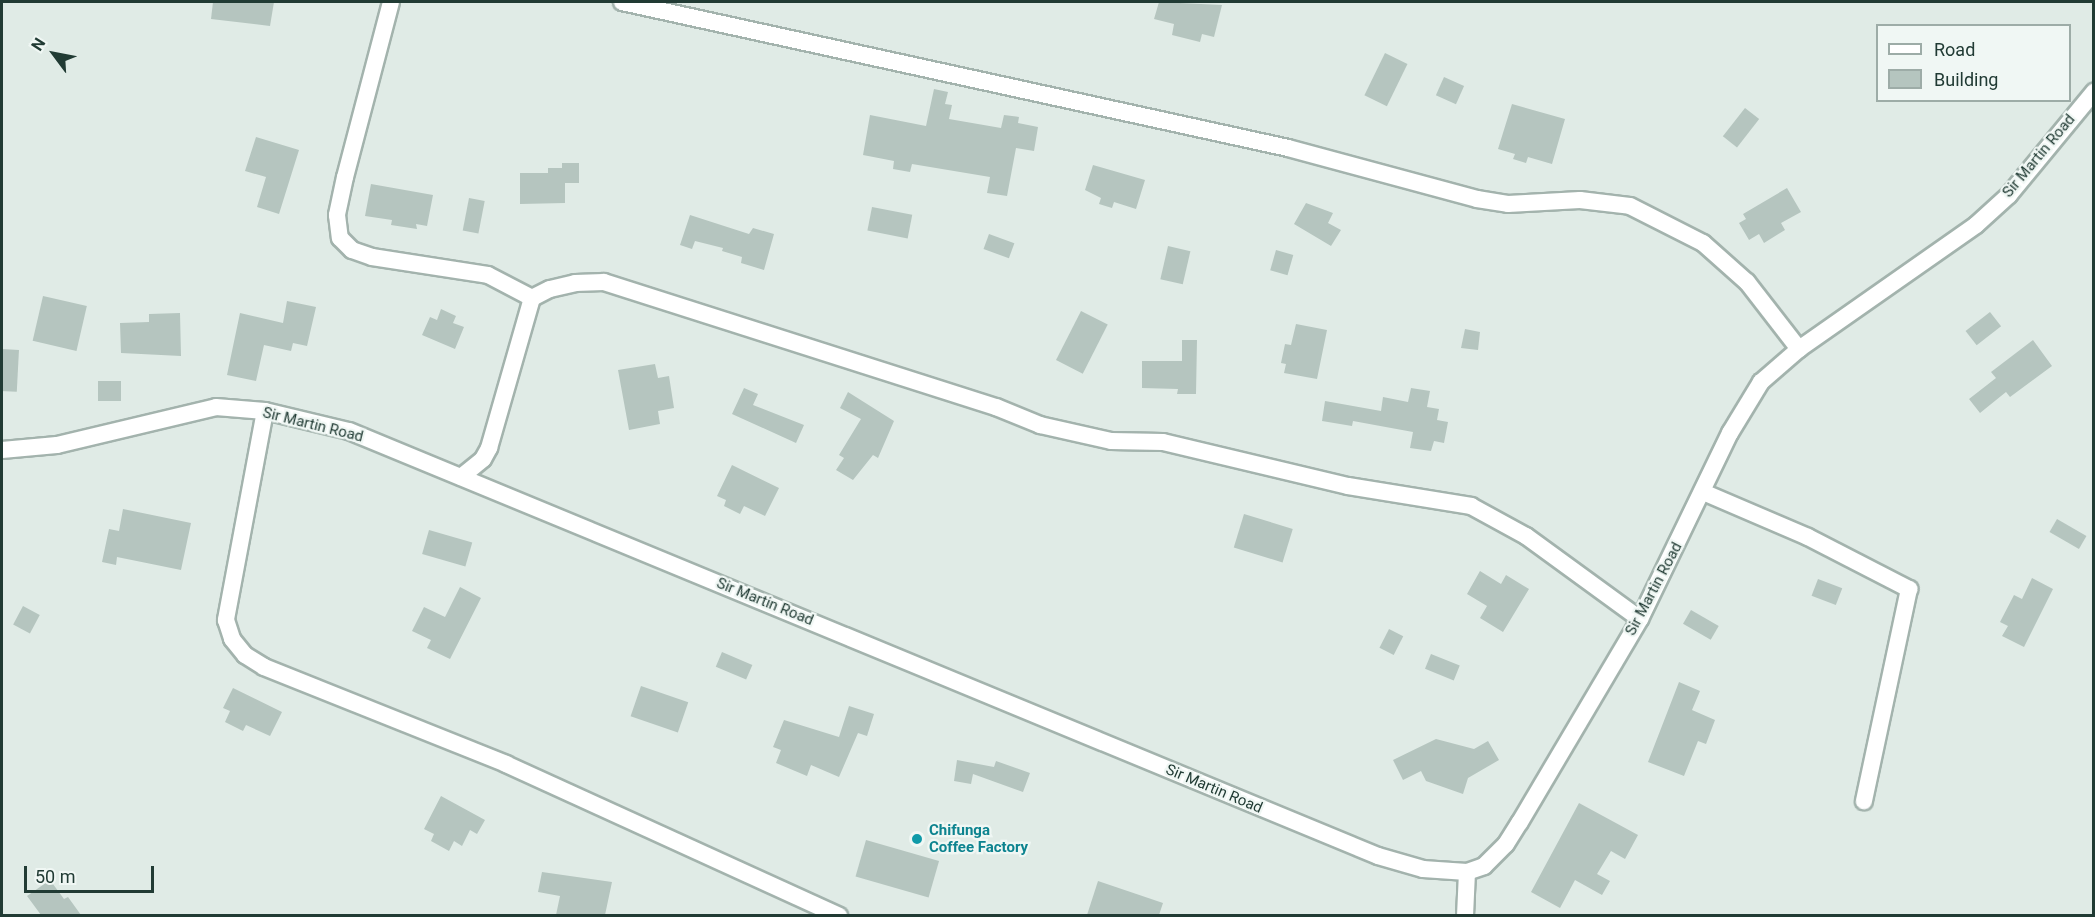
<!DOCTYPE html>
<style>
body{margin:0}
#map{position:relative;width:2095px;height:917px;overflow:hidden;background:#e0ebe6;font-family:Roboto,sans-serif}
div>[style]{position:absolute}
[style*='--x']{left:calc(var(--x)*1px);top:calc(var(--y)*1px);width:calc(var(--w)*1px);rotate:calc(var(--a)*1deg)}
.building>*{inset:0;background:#b5c5bf;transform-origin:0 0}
.roads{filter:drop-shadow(2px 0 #a3b3ad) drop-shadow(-2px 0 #a3b3ad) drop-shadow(0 2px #a3b3ad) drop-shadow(0 -2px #a3b3ad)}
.minor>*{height:16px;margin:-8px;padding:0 8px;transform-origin:8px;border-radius:8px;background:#fff}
.dots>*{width:16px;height:16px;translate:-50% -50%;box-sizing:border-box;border:3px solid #f0f7f4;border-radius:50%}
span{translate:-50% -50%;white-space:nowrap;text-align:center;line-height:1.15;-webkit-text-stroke:4.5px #f0f7f4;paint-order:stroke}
.street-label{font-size:15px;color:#213b34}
.culture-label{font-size:15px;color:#0d838f;font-weight:700}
.left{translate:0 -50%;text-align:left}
.frame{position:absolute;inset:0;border:3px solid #213b34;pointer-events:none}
.legend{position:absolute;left:1876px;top:24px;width:195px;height:78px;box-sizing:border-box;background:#f0f7f4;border:2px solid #9daca7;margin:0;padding:8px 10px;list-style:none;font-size:18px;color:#213b34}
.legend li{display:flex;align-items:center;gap:12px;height:30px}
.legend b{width:30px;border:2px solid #9daca7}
.north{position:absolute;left:24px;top:24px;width:60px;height:60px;-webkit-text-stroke:4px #f0f7f4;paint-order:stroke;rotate:302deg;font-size:16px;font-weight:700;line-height:24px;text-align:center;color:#213b34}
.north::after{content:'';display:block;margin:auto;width:21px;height:27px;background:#213b34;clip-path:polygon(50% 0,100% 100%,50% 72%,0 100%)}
.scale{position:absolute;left:24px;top:866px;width:130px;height:27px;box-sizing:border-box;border:3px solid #213b34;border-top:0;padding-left:8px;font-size:18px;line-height:21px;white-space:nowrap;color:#213b34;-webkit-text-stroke:4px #f0f7f4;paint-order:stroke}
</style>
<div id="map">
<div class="building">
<div style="clip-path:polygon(213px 2px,274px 2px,270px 26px,211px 19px)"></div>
<div style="clip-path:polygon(1159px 2px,1222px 5px,1214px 37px,1202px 34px,1200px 42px,1172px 35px,1174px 24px,1154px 19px)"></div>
<div style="left:1385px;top:53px;width:25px;height:47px;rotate:26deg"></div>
<div style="left:1444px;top:77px;width:22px;height:20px;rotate:24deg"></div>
<div style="clip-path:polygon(934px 89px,948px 92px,945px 104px,952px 105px,949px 119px,1001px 128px,1004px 115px,1019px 117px,1018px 123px,1038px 127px,1034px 151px,1016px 148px,1007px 196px,987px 193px,990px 177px,912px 164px,910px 172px,893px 169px,894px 161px,863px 155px,870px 115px,926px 126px)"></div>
<div style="clip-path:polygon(1512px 104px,1565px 119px,1552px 164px,1528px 157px,1526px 163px,1513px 159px,1515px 154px,1498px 149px)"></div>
<div style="left:1745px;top:108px;width:18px;height:36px;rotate:38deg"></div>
<div style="clip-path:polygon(256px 137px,299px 150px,279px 214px,257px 207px,266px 177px,245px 171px)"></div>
<div style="clip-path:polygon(562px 163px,579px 163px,579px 183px,565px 183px,565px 203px,520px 204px,520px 173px,548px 173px,548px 168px,562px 168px)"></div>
<div style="clip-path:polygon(1093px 165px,1145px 180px,1136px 209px,1114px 202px,1112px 208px,1099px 204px,1101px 198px,1085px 190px)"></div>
<div style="clip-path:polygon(371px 184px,433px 195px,427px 226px,416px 224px,417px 229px,391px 225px,392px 220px,365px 216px)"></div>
<div style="clip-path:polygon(1787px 188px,1801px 212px,1781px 223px,1785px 230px,1764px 243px,1759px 234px,1749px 240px,1739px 223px,1746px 219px,1743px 214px)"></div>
<div style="left:469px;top:198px;width:16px;height:33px;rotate:11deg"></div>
<div style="clip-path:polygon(1306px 203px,1333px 213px,1328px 223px,1341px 230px,1331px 246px,1294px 224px)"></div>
<div style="left:872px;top:207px;width:41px;height:24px;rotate:11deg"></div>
<div style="clip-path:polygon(690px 215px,749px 234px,753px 228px,774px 234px,764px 270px,741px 263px,742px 257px,722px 251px,723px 248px,695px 241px,692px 249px,680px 245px)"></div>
<div style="left:989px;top:234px;width:27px;height:16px;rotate:20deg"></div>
<div style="left:1168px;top:246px;width:23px;height:34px;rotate:13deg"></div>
<div style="left:1276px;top:250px;width:18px;height:21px;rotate:16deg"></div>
<div style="left:43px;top:296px;width:45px;height:46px;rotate:13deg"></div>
<div style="clip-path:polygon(287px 301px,316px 307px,307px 346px,293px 343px,291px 351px,264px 345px,256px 381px,227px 375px,240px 313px,283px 323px)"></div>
<div style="clip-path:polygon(441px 309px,456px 316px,453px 323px,464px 327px,455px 349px,422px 335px,430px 317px,437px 320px)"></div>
<div style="left:1081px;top:311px;width:30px;height:55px;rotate:27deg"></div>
<div style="left:1990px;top:312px;width:18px;height:31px;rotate:52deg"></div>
<div style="clip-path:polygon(180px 313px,181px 356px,121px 353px,120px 323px,149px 322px,149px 314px)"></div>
<div style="clip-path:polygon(1296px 324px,1327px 330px,1317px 379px,1284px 373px,1286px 364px,1281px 363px,1285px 344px,1291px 345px)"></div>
<div style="clip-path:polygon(1465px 329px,1480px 332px,1478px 350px,1461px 348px)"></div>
<div style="clip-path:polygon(1182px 340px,1197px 340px,1196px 394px,1177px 394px,1178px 389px,1142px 388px,1142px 361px,1182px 361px)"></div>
<div style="clip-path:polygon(2033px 340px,2052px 366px,2010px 397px,2006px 392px,1980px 413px,1969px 399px,1996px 378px,1991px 372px)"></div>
<div style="left:2px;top:349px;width:17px;height:42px;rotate:3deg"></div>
<div style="clip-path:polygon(655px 364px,658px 378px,669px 376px,674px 408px,658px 411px,660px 424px,629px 430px,618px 370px)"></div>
<div style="left:121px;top:381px;width:20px;height:23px;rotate:90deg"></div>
<div style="clip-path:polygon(744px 388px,758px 394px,753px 405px,804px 425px,796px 443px,732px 414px)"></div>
<div style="clip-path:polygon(1411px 388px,1430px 391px,1427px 407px,1439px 409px,1437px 420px,1448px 422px,1444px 443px,1434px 441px,1431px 451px,1410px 448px,1413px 432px,1353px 421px,1352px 426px,1322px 421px,1325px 401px,1381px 411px,1383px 397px,1408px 402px)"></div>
<div style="clip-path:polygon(848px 392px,894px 421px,878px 458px,873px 455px,853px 480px,836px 470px,844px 458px,839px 455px,861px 419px,840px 408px)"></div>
<div style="clip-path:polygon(732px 465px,779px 488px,765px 516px,744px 506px,740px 514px,724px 506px,726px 500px,717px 496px)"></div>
<div style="clip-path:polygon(123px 509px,191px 523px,181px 570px,117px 557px,116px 565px,102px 562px,109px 529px,119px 531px)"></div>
<div style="left:1244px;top:514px;width:51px;height:35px;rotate:17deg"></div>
<div style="left:2057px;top:519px;width:34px;height:15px;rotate:30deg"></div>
<div style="left:429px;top:530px;width:45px;height:25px;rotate:16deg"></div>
<div style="clip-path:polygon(1480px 571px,1501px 584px,1506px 575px,1529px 589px,1503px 632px,1480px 618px,1487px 606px,1467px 594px)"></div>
<div style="clip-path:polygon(2032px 578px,2053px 589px,2024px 647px,2002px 636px,2008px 626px,2000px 622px,2014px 595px,2022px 599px)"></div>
<div style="left:1818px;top:579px;width:26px;height:18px;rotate:21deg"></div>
<div style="clip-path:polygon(460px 587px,481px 598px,450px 659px,427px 648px,431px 640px,412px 631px,424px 607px,445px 617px)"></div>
<div style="left:23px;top:606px;width:19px;height:21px;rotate:28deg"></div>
<div style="left:1691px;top:610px;width:32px;height:16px;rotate:30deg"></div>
<div style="left:1389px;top:629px;width:16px;height:21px;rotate:27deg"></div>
<div style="left:722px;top:652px;width:33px;height:16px;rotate:23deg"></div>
<div style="left:1431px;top:654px;width:31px;height:16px;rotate:22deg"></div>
<div style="clip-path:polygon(1679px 682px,1700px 691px,1692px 710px,1715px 720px,1706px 744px,1698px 741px,1684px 776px,1648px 762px)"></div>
<div style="left:641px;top:686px;width:50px;height:32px;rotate:19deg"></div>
<div style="clip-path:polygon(233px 688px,282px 712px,270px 736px,246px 725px,243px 731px,225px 722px,230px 711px,223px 708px)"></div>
<div style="clip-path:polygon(849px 706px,874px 714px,867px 736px,858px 733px,839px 777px,811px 765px,807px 776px,776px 763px,781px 750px,773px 747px,784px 720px,839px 737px)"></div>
<div style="clip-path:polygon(1436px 739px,1474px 749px,1488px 741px,1499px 760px,1468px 778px,1463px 794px,1426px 781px,1421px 771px,1403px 780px,1393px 760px)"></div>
<div style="clip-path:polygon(957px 760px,994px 767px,996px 761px,1030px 773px,1023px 792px,973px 774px,971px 784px,954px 781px)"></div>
<div style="clip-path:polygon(441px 796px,485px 820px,477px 834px,470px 830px,462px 846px,454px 841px,449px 851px,431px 841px,434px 834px,424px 829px)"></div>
<div style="clip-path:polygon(1579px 803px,1638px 835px,1625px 859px,1611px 851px,1597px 874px,1610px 881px,1602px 895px,1575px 880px,1560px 908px,1531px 892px)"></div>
<div style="left:866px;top:840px;width:76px;height:38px;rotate:16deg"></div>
<div style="clip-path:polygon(542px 872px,612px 882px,605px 915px,556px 915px,560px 896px,538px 892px)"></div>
<div style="clip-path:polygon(50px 880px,64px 899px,68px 897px,81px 915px,41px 915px,27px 896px)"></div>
<div style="clip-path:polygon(1098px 881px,1163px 903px,1159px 915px,1087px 915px)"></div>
</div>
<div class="roads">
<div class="minor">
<div style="--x:391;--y:2;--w:181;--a:104.7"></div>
<div style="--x:345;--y:177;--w:39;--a:102"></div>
<div style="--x:337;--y:215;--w:23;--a:83"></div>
<div style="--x:340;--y:238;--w:17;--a:45"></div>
<div style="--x:352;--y:250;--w:21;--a:19"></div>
<div style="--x:372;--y:257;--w:117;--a:8.8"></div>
<div style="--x:488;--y:275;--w:50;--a:27.6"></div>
<div style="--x:622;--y:2;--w:682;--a:12.36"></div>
<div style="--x:1288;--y:148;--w:196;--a:15.1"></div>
<div style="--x:1477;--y:199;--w:31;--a:9"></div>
<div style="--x:1508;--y:204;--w:72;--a:-3.2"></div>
<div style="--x:1580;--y:200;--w:50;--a:6.8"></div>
<div style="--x:1630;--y:206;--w:82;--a:26.9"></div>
<div style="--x:1703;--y:243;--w:59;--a:41.6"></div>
<div style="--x:1747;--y:282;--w:85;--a:52.2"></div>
<div style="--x:265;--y:411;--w:213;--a:100.6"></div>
<div style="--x:226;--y:620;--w:20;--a:72"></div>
<div style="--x:232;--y:639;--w:21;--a:51"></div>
<div style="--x:245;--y:655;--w:22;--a:32"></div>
<div style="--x:264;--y:667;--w:261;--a:21.8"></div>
<div style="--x:506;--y:764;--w:366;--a:24.5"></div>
<div style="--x:2;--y:450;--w:55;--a:-5.2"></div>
<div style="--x:57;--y:445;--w:163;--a:-13.4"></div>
<div style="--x:216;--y:407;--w:49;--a:4.7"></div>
<div style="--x:265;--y:411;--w:86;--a:13.4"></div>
<div style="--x:349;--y:431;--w:1113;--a:22.44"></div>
<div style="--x:1378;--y:856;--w:47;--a:16.1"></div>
<div style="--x:1423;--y:869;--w:44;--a:3.9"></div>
<div style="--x:1467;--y:872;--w:18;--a:-19"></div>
<div style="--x:1484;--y:866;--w:31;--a:-45"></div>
<div style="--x:1506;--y:844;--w:26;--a:-58"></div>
<div style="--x:1520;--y:822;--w:236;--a:-59.4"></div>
<div style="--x:1640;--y:619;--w:207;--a:-64.2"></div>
<div style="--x:1730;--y:433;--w:60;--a:-58.7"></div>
<div style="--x:1761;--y:382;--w:50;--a:-41"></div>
<div style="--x:1799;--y:349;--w:216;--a:-35"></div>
<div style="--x:1976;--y:225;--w:45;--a:-42.3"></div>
<div style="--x:2009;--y:195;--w:134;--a:-50.5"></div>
<div style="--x:461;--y:477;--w:28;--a:-39"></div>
<div style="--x:483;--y:459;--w:13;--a:-61"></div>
<div style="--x:489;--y:448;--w:156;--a:-74"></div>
<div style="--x:532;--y:298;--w:20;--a:-27"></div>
<div style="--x:550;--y:289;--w:26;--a:-13"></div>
<div style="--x:575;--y:283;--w:29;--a:-2"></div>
<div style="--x:604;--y:282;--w:411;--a:17.7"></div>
<div style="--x:996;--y:407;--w:48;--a:22.2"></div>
<div style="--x:1040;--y:425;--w:73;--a:12.7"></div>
<div style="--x:1111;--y:441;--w:52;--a:1.1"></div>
<div style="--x:1163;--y:442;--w:190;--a:13.4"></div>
<div style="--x:1348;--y:486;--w:125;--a:9.2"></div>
<div style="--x:1471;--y:506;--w:63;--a:28.6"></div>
<div style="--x:1526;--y:536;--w:141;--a:36.1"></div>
<div style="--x:1703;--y:492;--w:114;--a:23.2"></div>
<div style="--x:1808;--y:537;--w:114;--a:27.2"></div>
<div style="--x:1909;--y:589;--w:217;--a:102"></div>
<div style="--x:1465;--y:916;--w:44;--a:-87.4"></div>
</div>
</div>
<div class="dots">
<div style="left:917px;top:839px;background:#0f9aa8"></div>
</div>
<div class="street-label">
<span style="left:2039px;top:156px;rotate:-50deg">Sir Martin Road</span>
<span style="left:313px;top:425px;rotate:14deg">Sir Martin Road</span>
<span style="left:1654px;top:589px;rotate:-62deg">Sir Martin Road</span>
<span style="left:765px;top:602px;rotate:22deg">Sir Martin Road</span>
<span style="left:1214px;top:789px;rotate:23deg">Sir Martin Road</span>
</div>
<div class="culture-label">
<span class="left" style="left:929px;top:839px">Chifunga<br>Coffee Factory</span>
</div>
<div class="frame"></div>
<ul class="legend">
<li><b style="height:8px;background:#fff"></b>Road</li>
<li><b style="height:16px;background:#b5c5bf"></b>Building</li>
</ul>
<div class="north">N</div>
<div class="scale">50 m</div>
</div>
